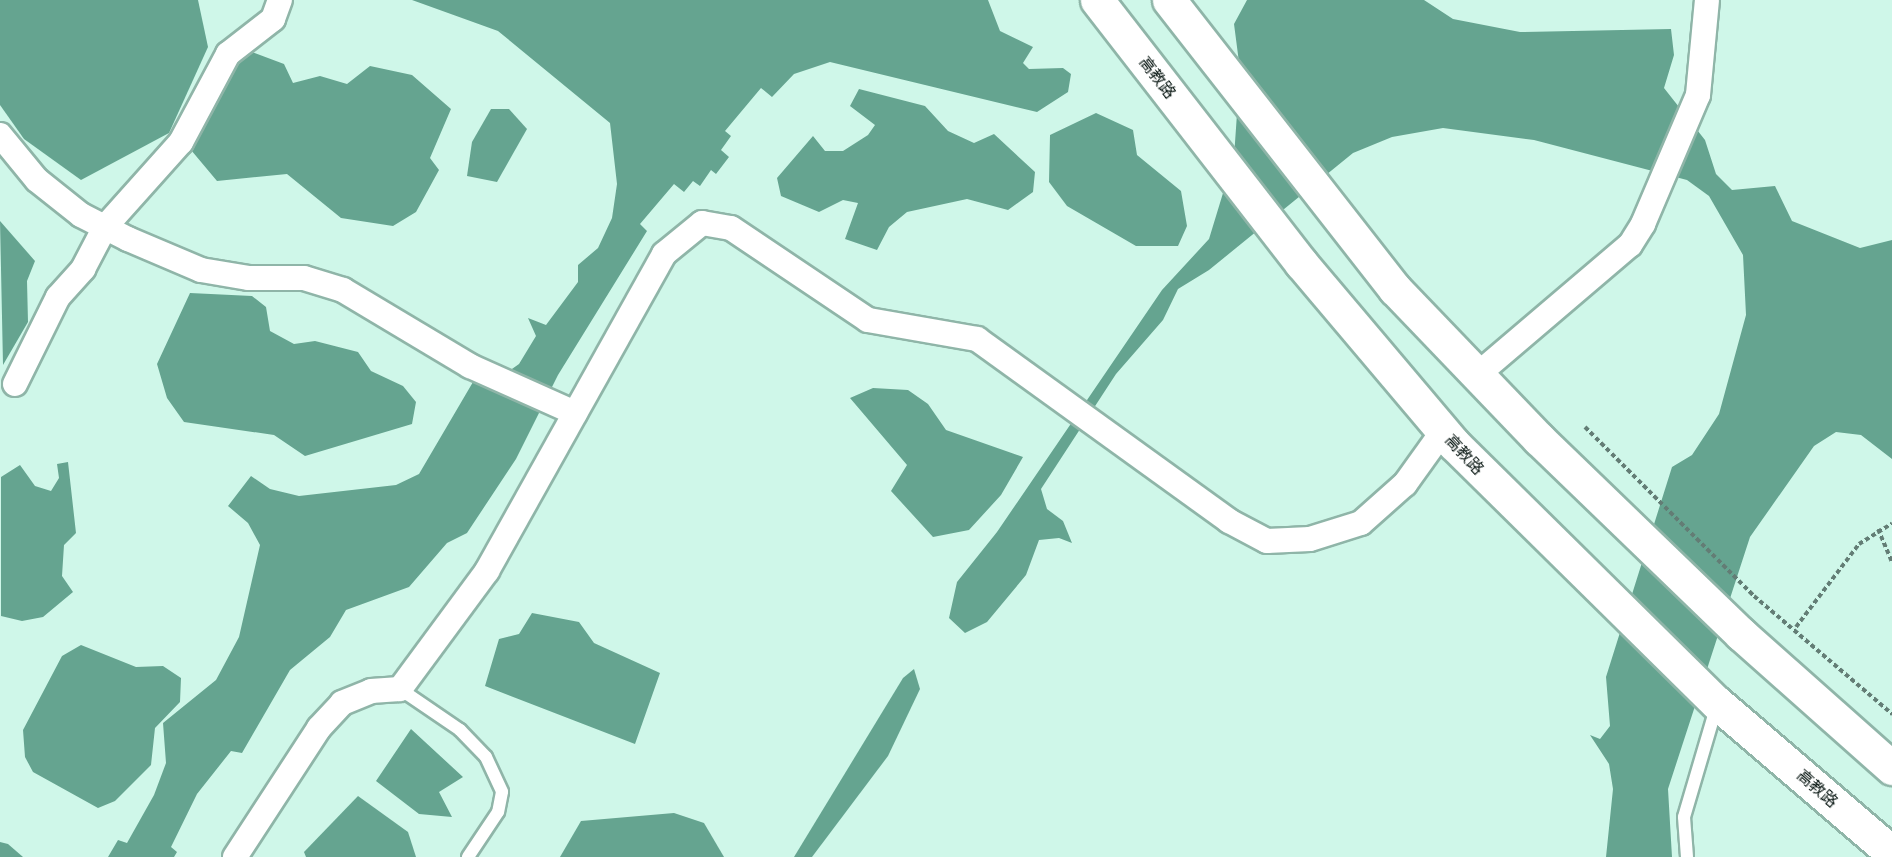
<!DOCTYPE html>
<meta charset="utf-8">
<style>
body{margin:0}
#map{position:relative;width:1892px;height:857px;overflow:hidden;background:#cff7e9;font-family:"DejaVu Sans","Noto Sans SC",sans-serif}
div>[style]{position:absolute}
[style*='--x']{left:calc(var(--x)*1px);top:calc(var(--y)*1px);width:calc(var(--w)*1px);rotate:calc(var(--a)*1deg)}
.water>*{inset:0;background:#65a490}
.path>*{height:4px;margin-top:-2px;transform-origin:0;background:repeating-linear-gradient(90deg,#637d75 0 4.5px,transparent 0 7.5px)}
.roads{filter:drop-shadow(2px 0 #8fb5a8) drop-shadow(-2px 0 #8fb5a8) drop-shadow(0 2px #8fb5a8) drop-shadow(0 -2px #8fb5a8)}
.lane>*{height:12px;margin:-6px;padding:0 6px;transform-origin:6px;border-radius:6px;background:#fff}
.street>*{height:24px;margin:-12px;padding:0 12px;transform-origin:12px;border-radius:12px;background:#fff}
.secondary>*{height:33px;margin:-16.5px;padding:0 16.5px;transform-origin:16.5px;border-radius:16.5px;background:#fff}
span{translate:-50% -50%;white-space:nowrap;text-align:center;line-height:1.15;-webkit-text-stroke:5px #fff;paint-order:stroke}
.street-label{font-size:16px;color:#0a1814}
</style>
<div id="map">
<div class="water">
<div style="clip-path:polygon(0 0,198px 0,208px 47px,169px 133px,81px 180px,24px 139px,0 105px)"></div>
<div style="clip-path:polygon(412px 0,988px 0,1000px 31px,1033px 47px,1023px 63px,1029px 69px,1063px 68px,1071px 74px,1068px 92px,1037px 112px,830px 62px,794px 74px,772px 97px,761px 88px,725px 131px,731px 136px,721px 150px,729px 157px,716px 174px,711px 170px,700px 186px,693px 181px,684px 192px,674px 184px,640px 224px,647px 231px,558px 375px,516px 459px,467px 533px,447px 543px,409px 587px,346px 610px,330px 637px,290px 670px,242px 753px,231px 751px,197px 794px,171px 847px,177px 852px,174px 857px,108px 857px,118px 840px,127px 843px,154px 795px,166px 763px,163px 723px,216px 680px,239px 637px,260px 545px,248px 523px,228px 506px,251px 476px,270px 489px,299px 496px,396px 485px,419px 474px,473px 382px,495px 381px,519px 364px,536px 336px,528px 318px,546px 325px,578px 282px,578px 265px,598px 248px,612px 218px,617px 184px,610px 123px,498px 31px)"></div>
<div style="clip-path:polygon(1247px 0,1424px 0,1453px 19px,1520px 32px,1671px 29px,1674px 55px,1664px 88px,1705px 140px,1716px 174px,1732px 190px,1775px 186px,1792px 221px,1860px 248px,1892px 240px,1892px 459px,1861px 435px,1836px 432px,1814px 446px,1750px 537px,1668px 789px,1672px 857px,1606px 857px,1613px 789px,1609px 764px,1590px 735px,1600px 739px,1610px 726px,1606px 677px,1672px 467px,1692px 455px,1719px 414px,1746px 315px,1743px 255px,1709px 196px,1687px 180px,1534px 140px,1443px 128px,1392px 137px,1353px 153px,1209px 270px,1178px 289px,1163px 320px,1116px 374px,1041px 489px,1047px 509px,1063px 521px,1072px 543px,1059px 538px,1039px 540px,1026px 575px,987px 622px,965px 633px,949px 618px,957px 582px,997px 532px,1162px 290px,1209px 239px,1234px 157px,1240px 70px,1234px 24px)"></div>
<div style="clip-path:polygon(244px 49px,284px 64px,293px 83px,320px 76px,347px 84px,370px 66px,412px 75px,451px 109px,430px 158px,439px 170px,416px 212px,393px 226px,341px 218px,287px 174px,217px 181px,191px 150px,214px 88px)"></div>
<div style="clip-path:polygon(859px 89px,925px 106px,948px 131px,974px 143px,994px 134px,1035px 172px,1033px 192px,1008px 210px,967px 199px,907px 212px,889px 227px,877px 250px,845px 239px,858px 203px,843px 200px,819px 212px,781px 196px,777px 178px,813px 136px,825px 151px,843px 151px,868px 135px,875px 125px,850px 106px)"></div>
<div style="clip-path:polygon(491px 109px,509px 109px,527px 129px,497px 182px,467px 176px,472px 142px)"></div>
<div style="clip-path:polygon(1096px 113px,1133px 130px,1137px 155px,1181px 191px,1187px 226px,1178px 246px,1136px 246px,1067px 206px,1049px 182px,1050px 135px)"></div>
<div style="clip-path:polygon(0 221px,35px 261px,27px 281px,28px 322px,3px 365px)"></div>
<div style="clip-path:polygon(190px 293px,252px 296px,266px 307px,270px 331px,294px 344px,315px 341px,358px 352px,371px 371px,403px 386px,416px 402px,412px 424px,305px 456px,274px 435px,184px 422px,167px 398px,157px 364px)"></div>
<div style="clip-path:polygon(873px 388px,908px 390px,928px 404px,946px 430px,1023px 457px,1001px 495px,969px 530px,933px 537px,891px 491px,907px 465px,850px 398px)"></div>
<div style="clip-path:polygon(68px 462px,76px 533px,64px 545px,62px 576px,73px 592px,43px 617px,22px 621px,1px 616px,1px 477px,20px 465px,35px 486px,51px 491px,59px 478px,57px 464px)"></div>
<div style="clip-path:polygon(532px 613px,579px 622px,594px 643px,660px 673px,635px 744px,485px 686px,499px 639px,519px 634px)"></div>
<div style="clip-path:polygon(81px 645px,136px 667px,163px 666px,181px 678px,180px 702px,155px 728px,151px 765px,115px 801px,98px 808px,33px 772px,25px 757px,23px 730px,62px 656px)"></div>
<div style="clip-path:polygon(914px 669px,920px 689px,888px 756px,812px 857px,794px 857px,903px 678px)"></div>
<div style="clip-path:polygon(411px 729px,463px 777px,439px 792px,452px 817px,419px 814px,376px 781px)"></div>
<div style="clip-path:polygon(358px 796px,408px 832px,416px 857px,306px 857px,304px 852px)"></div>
<div style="clip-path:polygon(674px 813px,704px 823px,724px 857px,560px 857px,581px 821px)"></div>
<div style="clip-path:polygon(0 842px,8px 844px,23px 857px,0 857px)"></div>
</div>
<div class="path">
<div style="--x:1585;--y:427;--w:239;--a:45"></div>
<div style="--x:1754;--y:596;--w:182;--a:40.5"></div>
<div style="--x:1878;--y:529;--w:36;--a:67"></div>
<div style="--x:1796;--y:627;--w:104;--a:-52.8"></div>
<div style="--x:1859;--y:544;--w:39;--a:-32"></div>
</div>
<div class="roads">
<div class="lane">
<div style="--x:400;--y:689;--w:73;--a:34.3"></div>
<div style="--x:460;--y:730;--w:37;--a:46"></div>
<div style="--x:486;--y:757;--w:38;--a:65"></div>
<div style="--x:502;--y:792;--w:20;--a:101"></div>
<div style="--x:498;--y:812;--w:54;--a:123.7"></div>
<div style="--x:1687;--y:857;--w:40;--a:-94.3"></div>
<div style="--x:1684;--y:817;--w:117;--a:-73.6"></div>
</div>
<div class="street">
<div style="--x:0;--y:135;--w:58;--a:50.6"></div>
<div style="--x:37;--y:180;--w:56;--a:38.5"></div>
<div style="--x:81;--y:215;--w:53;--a:27.1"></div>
<div style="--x:128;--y:239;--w:79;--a:23"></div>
<div style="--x:201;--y:270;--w:49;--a:9.5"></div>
<div style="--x:249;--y:278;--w:55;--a:0"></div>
<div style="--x:304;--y:278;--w:41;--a:17.1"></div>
<div style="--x:343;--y:290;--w:148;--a:30.9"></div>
<div style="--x:470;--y:366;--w:115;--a:24.1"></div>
<div style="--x:1477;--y:375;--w:201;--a:-40.4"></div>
<div style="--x:1630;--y:245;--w:25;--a:-58"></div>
<div style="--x:1643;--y:224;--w:140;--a:-66.9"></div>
<div style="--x:1698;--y:95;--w:95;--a:-84.6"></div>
<div style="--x:15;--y:384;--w:97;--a:-63.7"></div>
<div style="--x:58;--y:297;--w:38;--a:-48"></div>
<div style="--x:83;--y:269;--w:47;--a:-62.4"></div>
<div style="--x:105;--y:227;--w:114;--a:-48.2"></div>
<div style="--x:181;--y:142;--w:100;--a:-61.9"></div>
<div style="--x:228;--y:54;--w:57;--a:-37.9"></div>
<div style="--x:273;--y:19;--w:20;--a:-70"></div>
<div style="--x:235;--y:857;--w:154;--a:-56.9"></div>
<div style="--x:319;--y:728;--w:34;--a:-47"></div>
<div style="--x:342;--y:703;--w:31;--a:-22"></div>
<div style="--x:371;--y:691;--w:29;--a:-4"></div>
<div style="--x:400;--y:689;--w:147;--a:-53.6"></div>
<div style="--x:487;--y:571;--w:363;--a:-60.8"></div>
<div style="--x:664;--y:254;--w:49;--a:-39.2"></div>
<div style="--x:702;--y:223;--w:29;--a:10"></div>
<div style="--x:731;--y:228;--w:165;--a:33.9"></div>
<div style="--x:868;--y:320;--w:111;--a:9.9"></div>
<div style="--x:977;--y:339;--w:311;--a:35.8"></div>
<div style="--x:1229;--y:521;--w:43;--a:27.8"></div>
<div style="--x:1267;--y:541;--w:43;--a:-2.7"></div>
<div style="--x:1310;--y:539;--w:53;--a:-17.4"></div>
<div style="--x:1361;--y:523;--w:59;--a:-41.6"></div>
<div style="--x:1405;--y:484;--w:65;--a:-54.4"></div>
</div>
<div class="secondary">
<div style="--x:1097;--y:0;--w:333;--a:52.2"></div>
<div style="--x:1301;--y:263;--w:237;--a:49.8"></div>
<div style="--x:1454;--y:444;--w:369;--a:44.6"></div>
<div style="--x:1717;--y:703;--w:230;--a:40.6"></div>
<div style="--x:1169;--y:0;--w:367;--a:52"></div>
<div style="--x:1395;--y:289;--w:208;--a:46.2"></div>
<div style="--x:1539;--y:439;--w:281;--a:44"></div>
<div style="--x:1741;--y:634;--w:202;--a:41.6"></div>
</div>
</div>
<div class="street-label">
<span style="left:1157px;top:78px;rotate:52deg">高教路</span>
<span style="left:1464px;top:455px;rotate:47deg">高教路</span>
<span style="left:1817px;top:789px;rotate:41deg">高教路</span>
</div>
</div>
